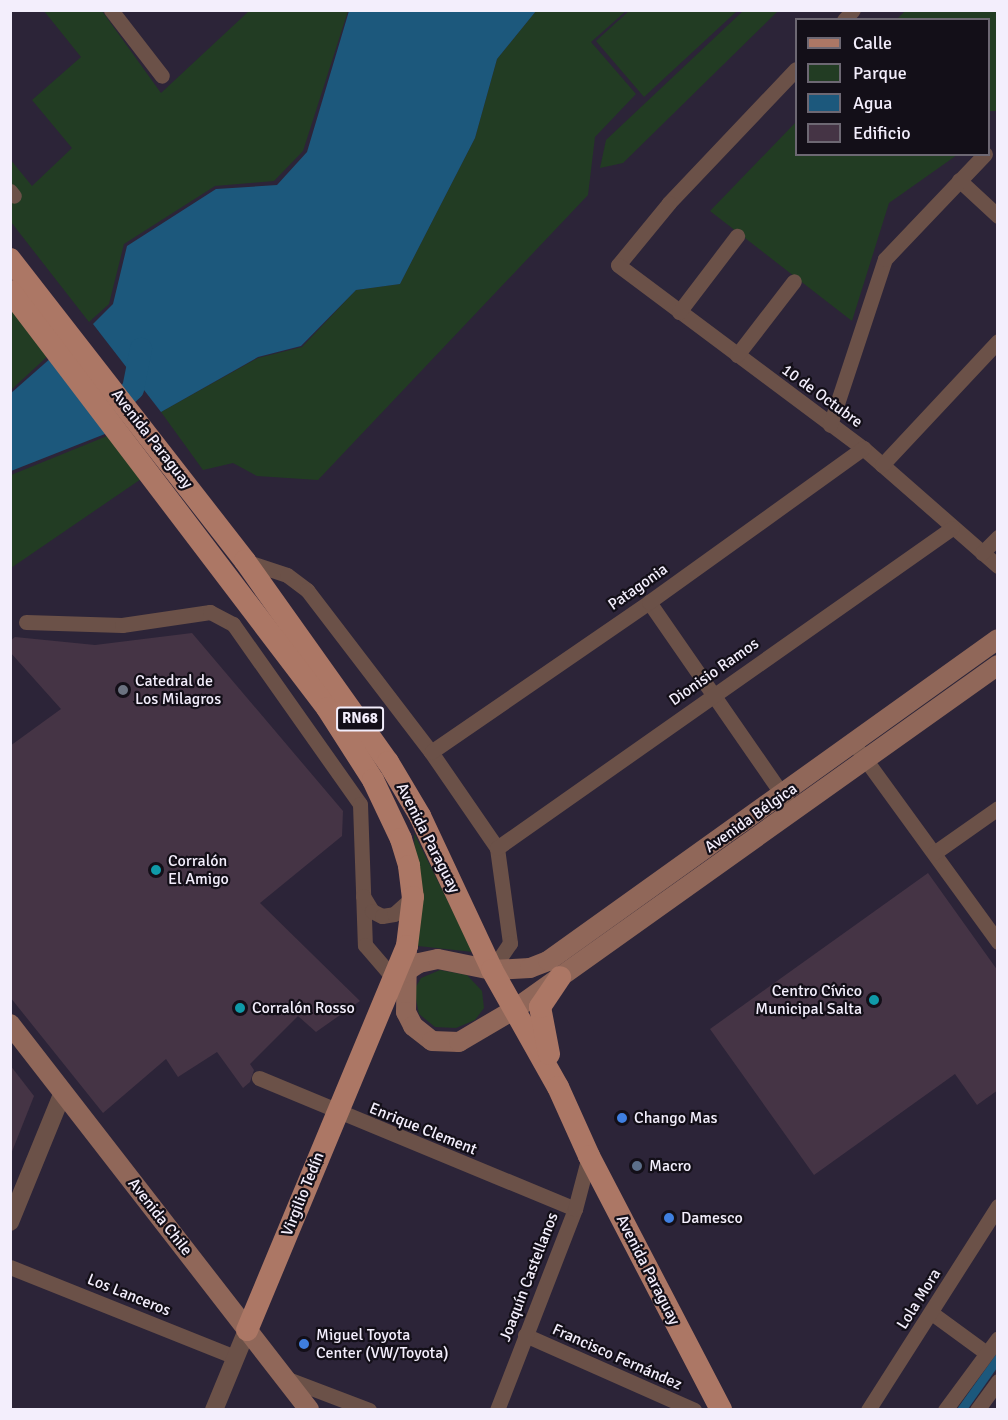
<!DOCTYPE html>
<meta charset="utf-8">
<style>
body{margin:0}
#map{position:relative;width:1008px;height:1420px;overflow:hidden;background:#2c2438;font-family:Signika,sans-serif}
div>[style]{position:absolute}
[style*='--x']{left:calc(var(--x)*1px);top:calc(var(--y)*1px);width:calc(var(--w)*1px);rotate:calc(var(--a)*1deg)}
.green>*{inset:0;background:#223c23}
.water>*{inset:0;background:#1c587c}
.river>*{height:22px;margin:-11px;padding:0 11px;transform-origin:11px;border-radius:11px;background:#1c587c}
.building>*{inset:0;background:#453445}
.minor>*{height:15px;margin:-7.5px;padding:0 7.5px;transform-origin:7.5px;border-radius:7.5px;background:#6b5148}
.tertiary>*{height:18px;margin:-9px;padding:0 9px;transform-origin:9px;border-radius:9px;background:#6b5148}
.secondary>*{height:20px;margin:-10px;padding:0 10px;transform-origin:10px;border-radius:10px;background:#906759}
.primary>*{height:22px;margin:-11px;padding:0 11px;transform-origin:11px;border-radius:11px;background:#ac7765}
.dots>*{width:16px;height:16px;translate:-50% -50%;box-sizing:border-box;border:3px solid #130f18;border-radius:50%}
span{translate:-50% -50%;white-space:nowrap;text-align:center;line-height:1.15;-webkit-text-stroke:4.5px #130f18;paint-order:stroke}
.shield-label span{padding:2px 4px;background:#130f18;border:2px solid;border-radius:4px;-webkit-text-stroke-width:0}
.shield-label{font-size:15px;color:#f3eefc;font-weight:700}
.street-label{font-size:16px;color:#f3eefc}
.poi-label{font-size:16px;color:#f3eefc}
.left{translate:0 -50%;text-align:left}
.right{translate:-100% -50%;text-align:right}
.frame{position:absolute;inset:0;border:12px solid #f3eefc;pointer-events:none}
.legend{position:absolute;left:795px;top:18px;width:195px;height:138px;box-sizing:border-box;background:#130f18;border:2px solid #6d6873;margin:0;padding:8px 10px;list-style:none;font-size:18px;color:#f3eefc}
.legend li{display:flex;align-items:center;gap:12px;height:30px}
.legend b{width:30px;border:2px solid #6d6873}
</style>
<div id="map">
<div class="green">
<div style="clip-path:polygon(630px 10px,737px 10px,737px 11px,644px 97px,596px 41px)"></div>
<div style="clip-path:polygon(906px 10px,997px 11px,997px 111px,989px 111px,988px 20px,897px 19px)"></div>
<div style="clip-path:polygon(44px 11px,102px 11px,161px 93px,249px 11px,348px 11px,303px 151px,274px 181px,215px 186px,124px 244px,109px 304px,89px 322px,11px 222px,10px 159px,32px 186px,72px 148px,32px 100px,81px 57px)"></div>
<div style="clip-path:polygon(536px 11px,626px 11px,591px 42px,636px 94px,595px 137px,588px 195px,318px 480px,257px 476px,233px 463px,203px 470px,161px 412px,258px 358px,302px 347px,356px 290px,400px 284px,475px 138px,497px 59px)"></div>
<div style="clip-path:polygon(743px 11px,778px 11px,623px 163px,600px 168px,606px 140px)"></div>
<div style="clip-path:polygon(796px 122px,796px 154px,957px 155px,889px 203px,852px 321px,710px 211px)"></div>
<div style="clip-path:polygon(10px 308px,50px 354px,11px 390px,10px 390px)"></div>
<div style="clip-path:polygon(112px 434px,144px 477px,11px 568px,11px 475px)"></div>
<div style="clip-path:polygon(414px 833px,473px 952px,418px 946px)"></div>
<div style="clip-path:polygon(440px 970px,467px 975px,482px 991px,484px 1008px,475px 1020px,456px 1028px,435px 1027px,419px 1014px,414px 990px,421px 978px)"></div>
</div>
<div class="water">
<div style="clip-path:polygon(349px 11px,536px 11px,497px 59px,475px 138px,400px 284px,356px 290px,301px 346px,258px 357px,161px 412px,93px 324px,113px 304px,127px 246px,216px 189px,277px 185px,307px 152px)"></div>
<div style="clip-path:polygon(52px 357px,110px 432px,11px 471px,10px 394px)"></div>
<div style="clip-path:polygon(997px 1353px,997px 1368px,968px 1409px,957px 1409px)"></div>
</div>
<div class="river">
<div style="--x:106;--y:415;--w:37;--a:-44"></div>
<div style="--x:133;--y:389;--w:41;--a:-78.7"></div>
</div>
<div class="building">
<div style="clip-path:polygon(192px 633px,343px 811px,342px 836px,260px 903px,360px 1001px,316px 1032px,298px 1016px,250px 1064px,254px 1070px,250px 1082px,243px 1088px,217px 1052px,178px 1077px,166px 1059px,103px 1113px,10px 997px,10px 746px,61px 709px,10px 652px,10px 641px,15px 637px,95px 645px)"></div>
<div style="clip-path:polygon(928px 873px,998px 971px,998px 1090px,977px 1105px,955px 1074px,814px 1175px,710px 1029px)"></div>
<div style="clip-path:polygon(10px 1065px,34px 1096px,11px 1154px,10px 1153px)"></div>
</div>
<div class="minor">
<div style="--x:111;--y:10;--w:83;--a:52.3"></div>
<div style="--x:844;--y:20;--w:13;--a:-48"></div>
<div style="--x:796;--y:69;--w:185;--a:133.5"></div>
<div style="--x:669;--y:203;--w:80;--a:129.4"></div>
<div style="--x:618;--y:265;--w:306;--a:36.8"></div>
<div style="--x:863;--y:448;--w:179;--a:41.2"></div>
<div style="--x:959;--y:180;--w:53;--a:42.7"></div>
<div style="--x:10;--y:191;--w:6;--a:51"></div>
<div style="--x:679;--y:312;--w:96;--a:-52.7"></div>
<div style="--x:737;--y:355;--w:93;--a:-52.4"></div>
<div style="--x:830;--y:425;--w:175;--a:-71.7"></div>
<div style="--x:885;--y:259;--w:145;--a:-46.4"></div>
<div style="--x:882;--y:465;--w:170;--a:-46.9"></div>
<div style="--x:982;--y:553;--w:23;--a:-45"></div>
<div style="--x:245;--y:561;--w:44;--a:18.4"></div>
<div style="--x:287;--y:575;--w:25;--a:37"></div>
<div style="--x:307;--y:590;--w:204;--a:52.6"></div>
<div style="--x:431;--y:752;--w:116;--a:55.5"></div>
<div style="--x:497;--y:848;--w:96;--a:82.2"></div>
<div style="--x:510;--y:943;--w:32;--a:124"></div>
<div style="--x:649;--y:602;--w:242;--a:55.3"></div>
<div style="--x:26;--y:622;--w:96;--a:1.8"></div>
<div style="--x:122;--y:625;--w:89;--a:-8.4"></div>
<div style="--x:210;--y:612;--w:26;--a:28"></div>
<div style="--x:233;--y:624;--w:220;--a:54.8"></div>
<div style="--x:360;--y:804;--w:141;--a:88"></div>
<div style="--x:365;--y:945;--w:46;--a:49.4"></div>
<div style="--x:431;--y:752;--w:265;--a:-34.5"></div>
<div style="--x:649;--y:602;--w:264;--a:-35.7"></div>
<div style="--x:860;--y:752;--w:235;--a:54"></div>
<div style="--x:497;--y:848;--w:556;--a:-35.12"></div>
<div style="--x:934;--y:853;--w:78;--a:-35.1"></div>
<div style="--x:363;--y:896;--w:17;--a:59"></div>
<div style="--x:372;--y:911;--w:11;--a:27"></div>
<div style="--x:382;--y:916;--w:12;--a:-9"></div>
<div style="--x:394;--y:914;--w:25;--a:-42"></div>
<div style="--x:259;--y:1078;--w:342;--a:22.5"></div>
<div style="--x:10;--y:1267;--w:242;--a:21.8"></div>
<div style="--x:933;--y:1314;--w:64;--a:36.2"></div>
<div style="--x:525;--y:1335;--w:185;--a:23.9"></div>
<div style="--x:285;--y:1378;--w:90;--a:20.9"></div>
<div style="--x:497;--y:1410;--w:216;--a:-68.8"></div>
<div style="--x:575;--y:1209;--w:55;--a:-75.2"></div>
<div style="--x:868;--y:1410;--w:242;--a:-57.5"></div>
<div style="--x:945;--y:1410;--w:89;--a:-53.6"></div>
<div style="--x:977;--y:1410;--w:36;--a:-54"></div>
</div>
<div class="tertiary">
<div style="--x:10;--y:1222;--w:140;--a:-67.8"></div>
<div style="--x:214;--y:1410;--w:87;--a:-67.6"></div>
</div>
<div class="secondary">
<div style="--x:407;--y:950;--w:62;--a:90.9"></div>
<div style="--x:406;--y:1012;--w:16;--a:63"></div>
<div style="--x:413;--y:1026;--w:24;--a:38"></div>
<div style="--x:432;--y:1041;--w:27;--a:2"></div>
<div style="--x:459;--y:1042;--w:65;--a:-30.5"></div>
<div style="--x:515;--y:1009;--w:593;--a:-35.46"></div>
<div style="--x:399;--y:976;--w:24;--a:-33"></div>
<div style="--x:419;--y:963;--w:19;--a:-12"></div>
<div style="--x:438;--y:959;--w:55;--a:11.5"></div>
<div style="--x:492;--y:970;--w:38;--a:-3"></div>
<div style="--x:530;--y:968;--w:19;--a:-21"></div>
<div style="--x:548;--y:961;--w:553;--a:-35.59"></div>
<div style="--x:10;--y:1024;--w:488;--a:52.2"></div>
</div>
<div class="primary">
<div style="--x:10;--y:259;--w:383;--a:52.1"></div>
<div style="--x:245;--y:561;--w:247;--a:54.6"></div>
<div style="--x:388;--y:762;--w:63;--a:59.3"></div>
<div style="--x:420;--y:816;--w:170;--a:64.9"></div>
<div style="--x:492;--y:970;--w:134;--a:60.6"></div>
<div style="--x:558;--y:1087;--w:76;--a:65.8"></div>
<div style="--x:589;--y:1156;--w:286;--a:62.5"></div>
<div style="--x:10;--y:291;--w:524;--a:52.76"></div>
<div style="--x:327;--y:708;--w:85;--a:57.4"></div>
<div style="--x:373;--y:780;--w:65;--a:64.6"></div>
<div style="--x:401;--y:839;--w:28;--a:73"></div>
<div style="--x:409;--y:866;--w:31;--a:83"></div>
<div style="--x:413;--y:897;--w:49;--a:97"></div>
<div style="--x:407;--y:946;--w:416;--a:112.6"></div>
<div style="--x:549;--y:1054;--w:48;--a:-100.8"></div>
<div style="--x:540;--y:1007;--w:36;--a:-56"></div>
</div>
<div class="dots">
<div style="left:123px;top:690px;background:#6b7280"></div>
<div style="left:156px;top:870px;background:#0f9aa8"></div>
<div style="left:874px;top:1000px;background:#0f9aa8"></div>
<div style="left:240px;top:1008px;background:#0f9aa8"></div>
<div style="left:622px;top:1118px;background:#3f7fe0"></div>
<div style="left:637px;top:1166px;background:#5c6f8a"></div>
<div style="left:669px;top:1218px;background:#3f7fe0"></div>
<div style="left:304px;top:1344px;background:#3f7fe0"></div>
</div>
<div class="shield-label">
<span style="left:360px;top:719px">RN68</span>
</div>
<div class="street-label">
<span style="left:822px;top:396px;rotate:36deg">10 de Octubre</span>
<span style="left:152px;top:439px;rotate:52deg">Avenida Paraguay</span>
<span style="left:638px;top:587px;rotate:-35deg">Patagonia</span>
<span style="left:714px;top:672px;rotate:-35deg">Dionisio Ramos</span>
<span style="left:751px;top:818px;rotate:-35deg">Avenida Bélgica</span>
<span style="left:428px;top:838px;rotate:63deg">Avenida Paraguay</span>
<span style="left:423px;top:1129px;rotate:22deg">Enrique Clement</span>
<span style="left:303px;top:1194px;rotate:-68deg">Virgilio Tedín</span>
<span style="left:160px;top:1217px;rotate:52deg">Avenida Chile</span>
<span style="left:648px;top:1270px;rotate:63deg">Avenida Paraguay</span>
<span style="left:529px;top:1277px;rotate:-69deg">Joaquín Castellanos</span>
<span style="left:129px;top:1295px;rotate:22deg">Los Lanceros</span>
<span style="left:919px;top:1299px;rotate:-58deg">Lola Mora</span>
<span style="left:617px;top:1357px;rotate:24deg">Francisco Fernández</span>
</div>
<div class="poi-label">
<span class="left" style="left:135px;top:690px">Catedral de<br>Los Milagros</span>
<span class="left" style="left:168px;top:870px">Corralón<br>El Amigo</span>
<span class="right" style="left:862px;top:1000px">Centro Cívico<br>Municipal Salta</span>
<span class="left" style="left:252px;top:1008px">Corralón Rosso</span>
<span class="left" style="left:634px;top:1118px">Chango Mas</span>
<span class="left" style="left:649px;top:1166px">Macro</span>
<span class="left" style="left:681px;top:1218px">Damesco</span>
<span class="left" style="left:316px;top:1344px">Miguel Toyota<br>Center (VW/Toyota)</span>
</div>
<div class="frame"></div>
<ul class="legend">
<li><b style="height:8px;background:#ac7765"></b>Calle</li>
<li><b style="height:16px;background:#223c23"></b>Parque</li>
<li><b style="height:16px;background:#1c587c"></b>Agua</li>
<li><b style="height:16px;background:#453445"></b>Edificio</li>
</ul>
</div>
